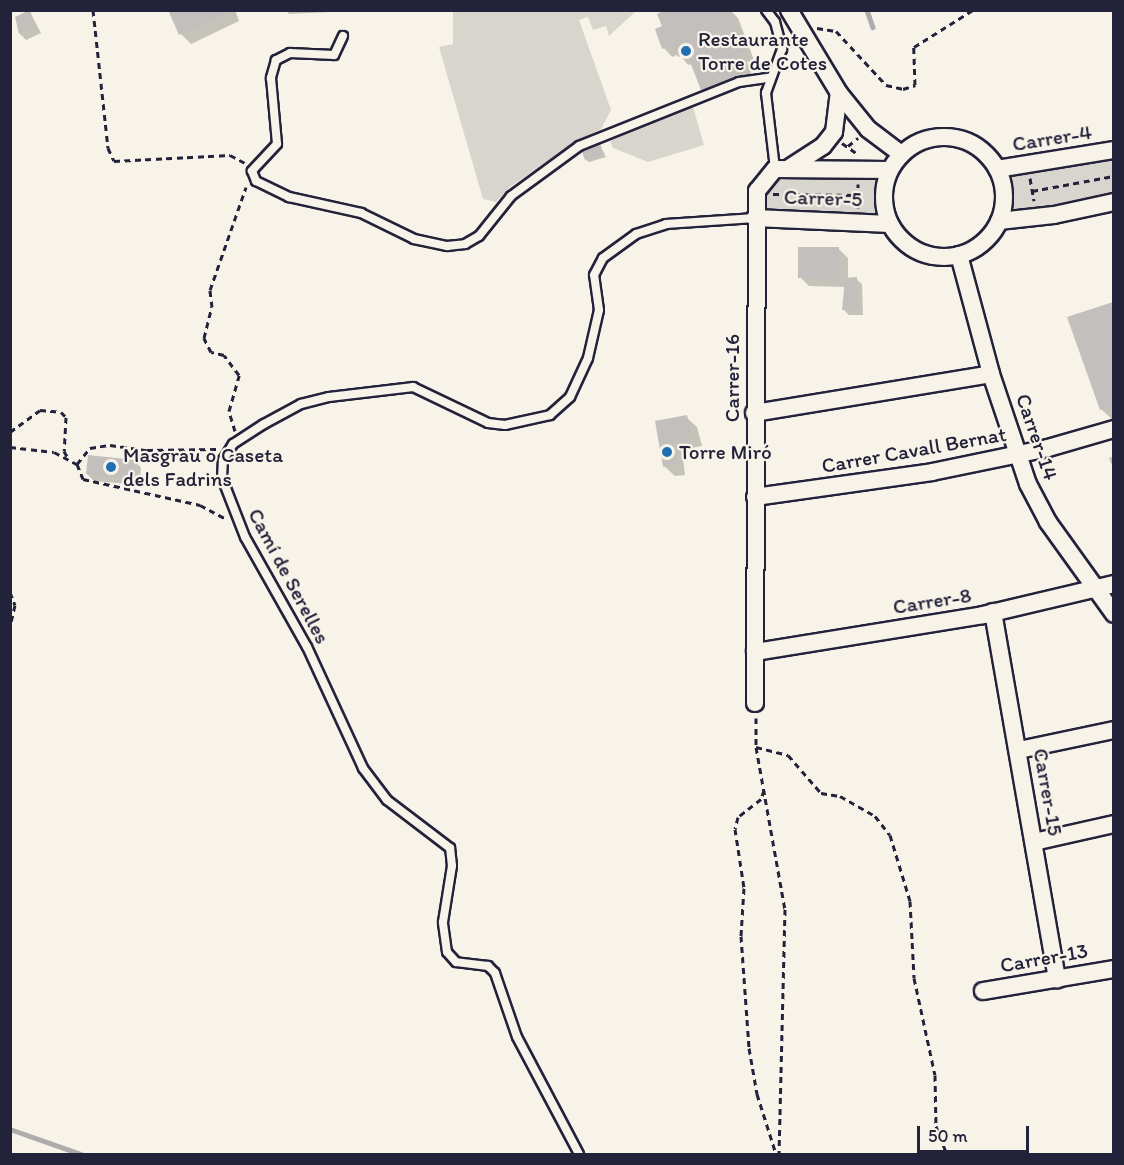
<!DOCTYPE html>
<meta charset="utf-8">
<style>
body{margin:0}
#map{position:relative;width:1124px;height:1165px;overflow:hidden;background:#f7f3e8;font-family:Itim,sans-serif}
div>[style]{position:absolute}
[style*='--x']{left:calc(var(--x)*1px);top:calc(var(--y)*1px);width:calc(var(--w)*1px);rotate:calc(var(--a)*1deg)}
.green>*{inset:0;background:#d8d5cf}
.shadow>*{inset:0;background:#0003}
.stream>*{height:4.5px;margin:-2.25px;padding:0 2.25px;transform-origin:2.25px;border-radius:2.25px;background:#aeabad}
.building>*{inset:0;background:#c2bfbd;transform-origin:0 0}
.path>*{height:3px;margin-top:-1.5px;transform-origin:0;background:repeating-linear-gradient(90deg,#22223b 0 6px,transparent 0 10.5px)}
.roads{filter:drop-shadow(2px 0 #22223b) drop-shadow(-2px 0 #22223b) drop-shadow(0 2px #22223b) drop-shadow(0 -2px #22223b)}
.lane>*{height:8px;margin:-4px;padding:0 4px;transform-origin:4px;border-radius:4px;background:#f7f3e8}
.street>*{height:16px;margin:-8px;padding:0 8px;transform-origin:8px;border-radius:8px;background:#f7f3e8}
.street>.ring{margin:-8px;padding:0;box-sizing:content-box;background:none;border:16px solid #f7f3e8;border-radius:50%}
.dots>*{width:16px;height:16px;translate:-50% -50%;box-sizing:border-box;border:3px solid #f7f3e8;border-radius:50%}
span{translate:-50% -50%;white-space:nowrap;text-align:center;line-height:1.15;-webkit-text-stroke:4.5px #f7f3e8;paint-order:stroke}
.poi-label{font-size:21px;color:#22223b}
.left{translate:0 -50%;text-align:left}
.street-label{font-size:21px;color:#22223b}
.frame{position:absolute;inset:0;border:12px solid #22223b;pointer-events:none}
.scale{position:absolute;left:917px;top:1126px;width:112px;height:27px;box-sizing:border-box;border:3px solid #22223b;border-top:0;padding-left:8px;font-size:18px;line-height:21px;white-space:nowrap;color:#22223b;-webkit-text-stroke:4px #f7f3e8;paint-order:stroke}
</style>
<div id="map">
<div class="green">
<div style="clip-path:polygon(453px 11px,636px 11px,609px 36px,606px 26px,593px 30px,588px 17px,579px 20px,611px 110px,601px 129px,571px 144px,510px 187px,496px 202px,483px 199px,439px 47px,453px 44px)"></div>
<div style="clip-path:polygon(693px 107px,704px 145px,648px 162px,613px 148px,610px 141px)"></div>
<div style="clip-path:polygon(1113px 160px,1113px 195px,1009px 215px,1009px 177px)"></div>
<div style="clip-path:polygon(777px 175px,876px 177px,875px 214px,762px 210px,761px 199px)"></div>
</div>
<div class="shadow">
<div style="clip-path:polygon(29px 10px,41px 33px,26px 40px,20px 34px,16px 17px)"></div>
<div style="clip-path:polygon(170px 10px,235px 10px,239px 21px,191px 44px,181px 34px)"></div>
<div style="clip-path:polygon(286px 10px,331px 10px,331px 12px,289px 14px)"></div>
<div style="clip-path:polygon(730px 10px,738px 18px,754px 60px,747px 62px,754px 80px,711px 98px,702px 90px,692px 64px,688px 65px,679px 54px,672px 57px,664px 48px)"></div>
<div style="clip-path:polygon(600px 146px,606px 157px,589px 162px,586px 160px)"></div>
<div style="clip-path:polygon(839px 249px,848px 258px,848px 279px,856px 279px,862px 284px,863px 315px,849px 315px,843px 309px,845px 287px,809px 286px,800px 277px)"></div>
<div style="clip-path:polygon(1114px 304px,1114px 421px,1101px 409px,1069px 318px)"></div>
<div style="clip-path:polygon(686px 417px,697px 427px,702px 446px,682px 450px,685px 475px,675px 476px,664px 466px,656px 422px)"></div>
<div style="clip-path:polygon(1114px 456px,1114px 470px,1109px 458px)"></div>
<div style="clip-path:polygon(135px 461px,141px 468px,140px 485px,94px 481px,87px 474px)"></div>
</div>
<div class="stream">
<div style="--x:867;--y:10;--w:18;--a:71"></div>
<div style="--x:10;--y:1129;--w:75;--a:19.4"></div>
</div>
<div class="building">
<div style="clip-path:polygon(30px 10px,35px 27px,19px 34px,15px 17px)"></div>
<div style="clip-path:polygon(168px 10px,231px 10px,179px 35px)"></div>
<div style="clip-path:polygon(665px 10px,730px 10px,747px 51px,740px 53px,747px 72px,701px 90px,687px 54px,678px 57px,673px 45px,662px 49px,655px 29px,662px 26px,657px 14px)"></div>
<div style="clip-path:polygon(600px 144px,604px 154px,585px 160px,582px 152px)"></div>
<div style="left:798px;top:247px;width:41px;height:31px"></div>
<div style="clip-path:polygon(857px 277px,858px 310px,842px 310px,845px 278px)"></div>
<div style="clip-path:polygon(1113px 302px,1113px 405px,1100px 410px,1067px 317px)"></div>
<div style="clip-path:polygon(687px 415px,692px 436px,673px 440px,676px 465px,663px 467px,655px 421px)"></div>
<div style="left:88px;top:455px;width:47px;height:19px;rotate:6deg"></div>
</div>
<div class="path">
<div style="--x:93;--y:10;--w:139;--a:83.8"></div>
<div style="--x:108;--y:148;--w:14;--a:65"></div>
<div style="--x:114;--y:161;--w:116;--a:-3"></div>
<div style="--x:230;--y:155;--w:17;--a:28"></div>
<div style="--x:817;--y:28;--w:19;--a:9"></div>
<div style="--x:836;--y:31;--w:74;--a:47.2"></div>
<div style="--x:886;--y:85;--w:17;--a:13"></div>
<div style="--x:903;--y:89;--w:13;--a:-18"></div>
<div style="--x:915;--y:85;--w:38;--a:-92"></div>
<div style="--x:914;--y:47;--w:70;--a:-32.1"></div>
<div style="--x:842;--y:143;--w:19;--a:35"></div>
<div style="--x:848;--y:146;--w:13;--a:-39"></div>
<div style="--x:1030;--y:178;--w:23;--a:80"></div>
<div style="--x:1032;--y:191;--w:83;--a:-10.4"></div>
<div style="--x:773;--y:194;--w:85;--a:0.7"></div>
<div style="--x:10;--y:206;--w:16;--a:90"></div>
<div style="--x:858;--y:208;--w:24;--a:-90"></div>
<div style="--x:235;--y:431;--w:21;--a:-107"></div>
<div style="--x:229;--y:411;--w:37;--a:-74"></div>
<div style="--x:239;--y:375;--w:25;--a:-127"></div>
<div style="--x:224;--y:355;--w:13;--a:-167"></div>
<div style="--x:211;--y:352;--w:16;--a:-117"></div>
<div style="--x:204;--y:338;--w:32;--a:-76"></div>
<div style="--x:212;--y:307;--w:17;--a:-97"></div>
<div style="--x:210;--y:290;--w:109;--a:-70.7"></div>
<div style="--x:10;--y:432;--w:37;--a:-36"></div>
<div style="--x:40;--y:410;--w:21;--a:5"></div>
<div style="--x:61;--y:412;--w:7;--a:45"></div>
<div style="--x:66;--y:417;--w:34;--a:93"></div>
<div style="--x:64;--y:451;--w:8;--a:60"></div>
<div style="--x:10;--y:447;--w:44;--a:6.5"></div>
<div style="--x:54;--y:452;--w:26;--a:28"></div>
<div style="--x:77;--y:464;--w:16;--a:68"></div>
<div style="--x:83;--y:479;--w:120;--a:12.5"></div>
<div style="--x:200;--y:505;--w:30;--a:28"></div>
<div style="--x:77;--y:464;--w:21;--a:-51"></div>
<div style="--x:90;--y:448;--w:20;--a:-9"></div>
<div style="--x:110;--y:445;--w:37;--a:8"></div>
<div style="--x:147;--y:450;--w:69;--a:-0.8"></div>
<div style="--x:10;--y:592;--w:14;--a:69"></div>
<div style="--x:15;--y:605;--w:23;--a:103"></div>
<div style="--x:756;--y:718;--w:29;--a:90"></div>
<div style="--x:756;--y:747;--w:165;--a:79.9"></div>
<div style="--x:785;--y:909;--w:245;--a:91.4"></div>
<div style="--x:756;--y:747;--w:33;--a:14"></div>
<div style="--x:788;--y:755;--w:50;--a:49"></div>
<div style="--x:821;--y:793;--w:19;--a:9"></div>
<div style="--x:840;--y:796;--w:40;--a:29.7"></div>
<div style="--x:875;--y:816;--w:24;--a:52"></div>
<div style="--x:890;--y:835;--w:69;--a:73.1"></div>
<div style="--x:910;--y:901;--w:77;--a:87"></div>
<div style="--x:914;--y:978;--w:99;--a:77.8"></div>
<div style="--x:935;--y:1075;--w:51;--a:88.9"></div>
<div style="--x:936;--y:1126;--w:30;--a:69"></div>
<div style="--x:764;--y:790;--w:9;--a:108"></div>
<div style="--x:761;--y:799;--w:29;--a:142"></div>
<div style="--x:738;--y:817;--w:12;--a:104"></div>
<div style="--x:735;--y:829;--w:60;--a:81.3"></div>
<div style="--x:744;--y:888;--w:48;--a:93.6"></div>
<div style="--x:741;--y:936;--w:112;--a:85.9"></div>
<div style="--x:749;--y:1048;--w:47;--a:80.1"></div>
<div style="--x:757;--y:1094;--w:63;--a:72.4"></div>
</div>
<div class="roads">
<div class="lane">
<div style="--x:766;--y:10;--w:15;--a:53"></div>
<div style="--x:775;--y:22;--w:28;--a:75"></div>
<div style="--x:782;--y:49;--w:47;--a:110"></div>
<div style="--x:766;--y:93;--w:77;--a:83.2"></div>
<div style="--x:343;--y:36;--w:21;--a:115"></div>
<div style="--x:334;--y:55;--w:44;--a:-177.4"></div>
<div style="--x:290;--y:53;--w:16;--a:153"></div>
<div style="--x:276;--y:60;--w:19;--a:106"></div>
<div style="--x:271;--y:78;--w:66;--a:84.8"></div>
<div style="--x:277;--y:144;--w:37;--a:133"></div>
<div style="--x:252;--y:171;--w:11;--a:68"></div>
<div style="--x:256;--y:181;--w:37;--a:26"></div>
<div style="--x:289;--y:197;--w:74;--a:12.5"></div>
<div style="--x:361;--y:213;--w:59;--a:26.1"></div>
<div style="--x:414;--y:239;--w:34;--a:12"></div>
<div style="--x:447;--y:246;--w:18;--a:-6"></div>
<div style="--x:465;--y:244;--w:16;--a:-30"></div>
<div style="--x:479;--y:236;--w:51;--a:-51.3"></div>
<div style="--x:511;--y:196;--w:84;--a:-36.3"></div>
<div style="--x:579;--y:146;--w:172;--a:-21.8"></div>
<div style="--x:739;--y:82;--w:30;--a:-8"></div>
<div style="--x:579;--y:1154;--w:132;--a:-117.9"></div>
<div style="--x:517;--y:1037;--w:68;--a:-109"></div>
<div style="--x:495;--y:973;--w:10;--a:-135"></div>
<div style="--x:488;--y:966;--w:32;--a:-173"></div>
<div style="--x:456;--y:962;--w:13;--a:-132"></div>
<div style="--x:447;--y:952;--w:30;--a:-98"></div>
<div style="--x:443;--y:922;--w:57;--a:-80.9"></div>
<div style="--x:452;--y:866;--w:18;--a:-96"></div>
<div style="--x:450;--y:848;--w:79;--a:-142.7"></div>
<div style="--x:387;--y:800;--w:40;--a:-127"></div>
<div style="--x:363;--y:768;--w:133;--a:-114.8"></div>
<div style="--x:307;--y:647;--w:126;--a:-119.4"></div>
<div style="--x:245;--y:537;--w:63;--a:-111.3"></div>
<div style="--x:222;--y:478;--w:18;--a:-87"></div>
<div style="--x:223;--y:460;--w:19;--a:-58"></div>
<div style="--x:233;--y:444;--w:37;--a:-33"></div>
<div style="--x:264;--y:424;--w:42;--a:-28.4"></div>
<div style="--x:301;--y:404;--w:29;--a:-14"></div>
<div style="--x:329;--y:397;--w:85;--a:-6.8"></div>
<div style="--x:413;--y:387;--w:83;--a:25.6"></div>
<div style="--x:488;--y:423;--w:17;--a:7"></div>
<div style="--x:505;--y:425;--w:46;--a:-12.5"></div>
<div style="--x:550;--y:415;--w:27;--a:-42"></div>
<div style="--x:570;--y:397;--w:43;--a:-65.2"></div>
<div style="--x:588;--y:358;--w:49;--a:-77.1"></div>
<div style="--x:599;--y:310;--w:35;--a:-98"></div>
<div style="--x:594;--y:275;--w:19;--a:-62"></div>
<div style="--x:603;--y:258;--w:41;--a:-36"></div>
<div style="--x:636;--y:234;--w:32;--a:-18"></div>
<div style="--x:666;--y:224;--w:89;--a:-3.9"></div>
</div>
<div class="street">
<div style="--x:789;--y:10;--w:97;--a:58.9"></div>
<div style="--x:839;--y:93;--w:46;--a:51.1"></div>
<div style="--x:868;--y:129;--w:41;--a:37.1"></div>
<div class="ring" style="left:884px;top:137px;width:104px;height:104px"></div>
<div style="--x:789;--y:168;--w:40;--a:-32.9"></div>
<div style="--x:823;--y:146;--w:18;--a:-52"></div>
<div style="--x:834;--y:132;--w:39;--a:-83"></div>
<div style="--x:997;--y:169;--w:119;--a:-9.2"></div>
<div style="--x:755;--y:218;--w:135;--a:2.5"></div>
<div style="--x:999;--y:221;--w:55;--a:-6.2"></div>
<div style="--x:1054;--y:215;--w:61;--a:-12.2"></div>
<div style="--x:959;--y:255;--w:123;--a:74.9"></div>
<div style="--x:991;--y:374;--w:116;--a:71.4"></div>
<div style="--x:1028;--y:484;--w:43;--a:62.2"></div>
<div style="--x:1048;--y:522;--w:113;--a:54.3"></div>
<div style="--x:754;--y:413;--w:240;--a:-9.3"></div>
<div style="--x:755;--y:497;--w:179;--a:-8"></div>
<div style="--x:932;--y:472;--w:118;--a:-11.7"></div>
<div style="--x:1048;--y:448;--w:69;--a:-16.1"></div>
<div style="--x:993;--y:612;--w:373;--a:80.1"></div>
<div style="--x:755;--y:652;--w:231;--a:-9.2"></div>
<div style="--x:983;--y:615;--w:135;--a:-13.3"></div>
<div style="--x:755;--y:703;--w:512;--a:-89.78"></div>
<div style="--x:757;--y:191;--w:28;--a:-51"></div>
<div style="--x:775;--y:169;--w:114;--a:0.5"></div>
<div style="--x:1019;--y:750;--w:97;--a:-11.9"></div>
<div style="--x:1034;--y:842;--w:82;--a:-12.7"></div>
<div style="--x:983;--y:991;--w:133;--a:-9.5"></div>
</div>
</div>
<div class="dots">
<div style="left:686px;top:51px;background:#1f6fb2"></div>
<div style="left:667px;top:452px;background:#1f6fb2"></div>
<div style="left:111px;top:467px;background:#1f6fb2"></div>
</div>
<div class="poi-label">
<span class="left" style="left:698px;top:51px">Restaurante<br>Torre de Cotes</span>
<span class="left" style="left:679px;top:452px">Torre Miró</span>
<span class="left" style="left:123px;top:467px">Masgrau o Caseta<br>dels Fadrins</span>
</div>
<div class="street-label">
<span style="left:1052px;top:138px;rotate:-9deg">Carrer-4</span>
<span style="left:823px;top:198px;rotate:2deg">Carrer-5</span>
<span style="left:732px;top:378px;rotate:-90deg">Carrer-16</span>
<span style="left:1037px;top:437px;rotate:71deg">Carrer-14</span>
<span style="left:914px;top:450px;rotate:-10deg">Carrer Cavall Bernat</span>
<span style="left:289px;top:576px;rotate:62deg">Camí de Serelles</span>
<span style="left:932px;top:601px;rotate:-9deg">Carrer-8</span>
<span style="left:1048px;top:792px;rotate:80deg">Carrer-15</span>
<span style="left:1044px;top:958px;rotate:-10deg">Carrer-13</span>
</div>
<div class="frame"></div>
<div class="scale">50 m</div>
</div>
